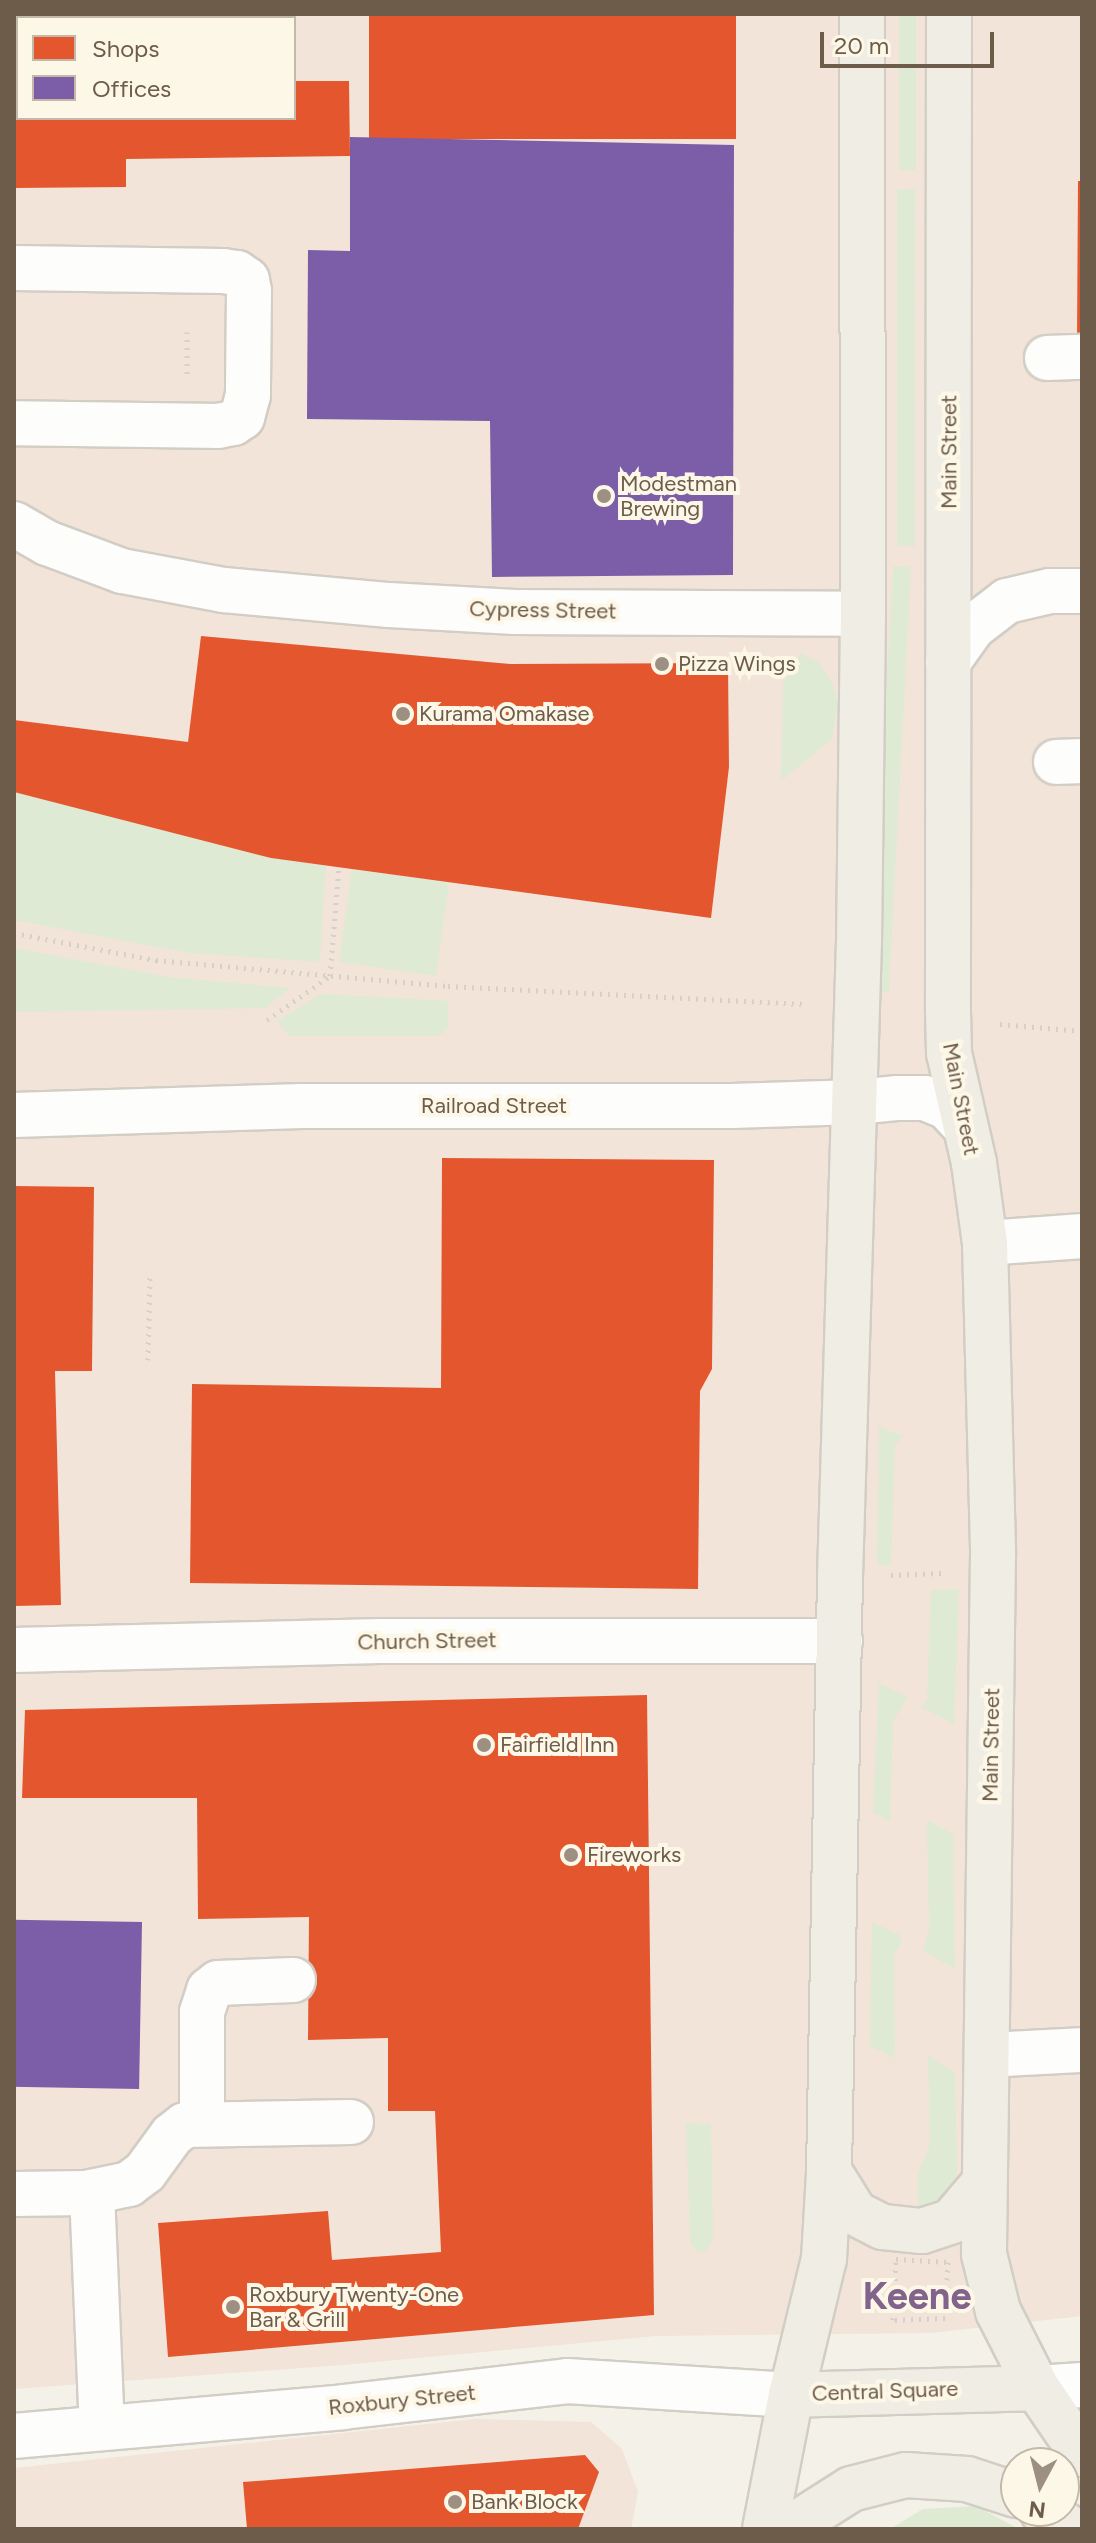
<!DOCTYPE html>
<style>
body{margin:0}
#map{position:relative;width:1096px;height:2543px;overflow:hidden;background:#f4f1e8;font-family:Figtree,sans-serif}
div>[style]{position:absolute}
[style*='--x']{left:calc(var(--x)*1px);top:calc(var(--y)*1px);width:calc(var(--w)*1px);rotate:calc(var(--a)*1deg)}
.commercial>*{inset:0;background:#f2e4d8}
.green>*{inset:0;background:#deead3;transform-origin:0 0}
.shops>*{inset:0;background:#e4572e;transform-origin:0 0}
.offices>*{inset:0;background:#7b5ea7;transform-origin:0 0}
.path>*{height:5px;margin-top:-2.5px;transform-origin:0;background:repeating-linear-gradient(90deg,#d6d0ca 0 2px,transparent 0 8px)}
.roads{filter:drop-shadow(2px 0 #d2cdc5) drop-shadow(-2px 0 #d2cdc5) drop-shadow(0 2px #d2cdc5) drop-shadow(0 -2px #d2cdc5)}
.minor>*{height:44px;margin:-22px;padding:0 22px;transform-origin:22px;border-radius:22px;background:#fdfdfc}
.major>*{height:44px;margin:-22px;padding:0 22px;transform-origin:22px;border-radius:22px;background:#f0ede5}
.dots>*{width:22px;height:22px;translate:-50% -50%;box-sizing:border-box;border:4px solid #fdf7e7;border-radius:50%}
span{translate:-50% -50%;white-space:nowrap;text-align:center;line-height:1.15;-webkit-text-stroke:8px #fdf7e7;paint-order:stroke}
.street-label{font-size:22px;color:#6e5c4b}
.poi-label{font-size:22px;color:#6e5c4b}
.left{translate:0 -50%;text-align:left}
.town-label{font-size:38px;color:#82638b;font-weight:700}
.frame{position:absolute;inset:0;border:16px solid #6e5c4b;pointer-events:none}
.legend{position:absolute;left:16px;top:16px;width:280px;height:104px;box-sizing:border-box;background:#fdf7e7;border:2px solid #c4b9a9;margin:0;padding:10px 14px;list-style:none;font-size:24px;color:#6e5c4b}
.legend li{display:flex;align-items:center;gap:16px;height:40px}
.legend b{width:40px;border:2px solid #c4b9a9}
.north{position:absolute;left:1000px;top:2447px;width:80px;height:80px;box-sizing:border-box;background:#fdf7e7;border:2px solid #c4b9a9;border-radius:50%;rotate:187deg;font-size:22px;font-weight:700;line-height:32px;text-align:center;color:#6e5c4b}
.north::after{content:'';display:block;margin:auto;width:28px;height:36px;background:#9d9082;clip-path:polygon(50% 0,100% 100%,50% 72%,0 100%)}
.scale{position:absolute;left:820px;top:32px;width:174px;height:36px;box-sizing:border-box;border:4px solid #6e5c4b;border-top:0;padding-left:10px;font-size:24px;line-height:28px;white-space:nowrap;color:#6e5c4b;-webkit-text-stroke:6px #fdf7e7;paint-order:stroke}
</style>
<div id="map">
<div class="commercial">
<div style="clip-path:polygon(evenodd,14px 14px,1082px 14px,1082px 2316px,931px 2333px,656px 2336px,342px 2365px,14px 2389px,14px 14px,18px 18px,294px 18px,294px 118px,18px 118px,18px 18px)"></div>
<div style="clip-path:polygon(475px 2419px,591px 2422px,622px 2449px,638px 2492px,631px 2529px,14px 2529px,14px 2468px)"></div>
</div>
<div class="green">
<div style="left:899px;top:14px;width:17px;height:156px"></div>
<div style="left:897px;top:189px;width:18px;height:357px"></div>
<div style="left:893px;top:566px;width:18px;height:426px;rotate:3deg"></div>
<div style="clip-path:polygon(800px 653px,818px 662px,832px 681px,838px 702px,832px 739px,781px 781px,783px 684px)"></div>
<div style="clip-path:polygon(14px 792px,271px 858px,326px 866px,320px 962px,189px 953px,14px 920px)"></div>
<div style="left:352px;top:869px;width:98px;height:94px;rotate:8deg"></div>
<div style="clip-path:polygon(14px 948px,169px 977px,290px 988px,265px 1008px,14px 1012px)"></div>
<div style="clip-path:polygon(321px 994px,448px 1001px,448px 1029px,438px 1036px,289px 1036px,277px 1021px)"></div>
<div style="clip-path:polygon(879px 1427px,903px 1436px,895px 1445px,891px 1565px,877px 1565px)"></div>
<div style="clip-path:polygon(959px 1589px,954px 1724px,921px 1707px,927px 1700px,931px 1590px)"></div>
<div style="clip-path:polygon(879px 1683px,908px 1697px,893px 1721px,890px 1822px,873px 1812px)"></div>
<div style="clip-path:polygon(927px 1820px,953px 1834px,955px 1969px,923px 1951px,929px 1930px)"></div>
<div style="clip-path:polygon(872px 1922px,900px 1935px,901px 1944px,894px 1955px,895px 2058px,870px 2046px)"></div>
<div style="clip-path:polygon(928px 2055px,955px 2073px,957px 2172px,951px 2191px,939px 2206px,928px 2210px,918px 2209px,918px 2175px,930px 2144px)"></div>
<div style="clip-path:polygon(686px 2123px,711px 2124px,713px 2236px,707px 2251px,700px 2252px,691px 2245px,690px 2236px)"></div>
<div style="clip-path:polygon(976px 2506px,1019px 2529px,890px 2529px,923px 2509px)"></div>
</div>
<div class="shops">
<div style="left:369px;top:14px;width:367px;height:125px"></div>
<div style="clip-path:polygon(14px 20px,18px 20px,18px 118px,294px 118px,294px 81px,349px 81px,350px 156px,126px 159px,126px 187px,14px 188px)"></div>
<div style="clip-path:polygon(1078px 181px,1082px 181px,1082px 342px,1077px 342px)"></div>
<div style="clip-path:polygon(201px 636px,511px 664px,728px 663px,729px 767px,711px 918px,271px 858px,14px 792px,14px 720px,188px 742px)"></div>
<div style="clip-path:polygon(442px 1158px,714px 1160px,712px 1369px,700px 1391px,698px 1589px,190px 1583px,192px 1384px,441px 1388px)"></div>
<div style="clip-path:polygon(14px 1186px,94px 1187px,92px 1371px,55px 1371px,61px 1605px,14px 1606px)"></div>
<div style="clip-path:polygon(647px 1695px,654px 2315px,168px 2357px,158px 2223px,328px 2211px,332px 2260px,441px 2252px,435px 2111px,388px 2111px,388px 2038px,308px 2040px,309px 1917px,198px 1919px,197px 1798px,22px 1798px,25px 1710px)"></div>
<div style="clip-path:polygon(585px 2455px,599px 2472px,578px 2529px,247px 2529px,243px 2482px)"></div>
</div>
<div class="offices">
<div style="clip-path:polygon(350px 137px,734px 145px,733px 575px,492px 577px,490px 421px,307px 419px,308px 250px,350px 251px)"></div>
<div style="left:142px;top:1922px;width:167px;height:128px;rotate:91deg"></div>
</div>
<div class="path">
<div style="--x:187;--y:332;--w:43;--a:90"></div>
<div style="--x:14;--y:933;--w:145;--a:10.8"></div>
<div style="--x:156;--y:960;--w:293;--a:5.1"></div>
<div style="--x:448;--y:986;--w:357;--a:2.9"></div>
<div style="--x:267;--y:1020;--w:77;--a:-34.9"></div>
<div style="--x:330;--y:976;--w:109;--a:-85.3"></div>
<div style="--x:1000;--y:1024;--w:82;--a:4.9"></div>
<div style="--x:148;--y:1360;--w:83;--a:-88.6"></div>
<div style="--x:891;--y:1575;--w:50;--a:-2.3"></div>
<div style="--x:896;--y:2259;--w:52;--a:3.3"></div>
<div style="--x:948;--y:2262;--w:56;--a:93.1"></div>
<div style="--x:945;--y:2318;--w:52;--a:177.8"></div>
<div style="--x:893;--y:2320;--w:61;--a:-87.2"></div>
</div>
<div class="roads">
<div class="minor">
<div style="--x:14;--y:268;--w:209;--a:0.8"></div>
<div style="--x:223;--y:271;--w:14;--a:8"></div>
<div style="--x:237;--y:273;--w:12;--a:35"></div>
<div style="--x:247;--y:280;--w:11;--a:80"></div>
<div style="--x:249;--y:291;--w:104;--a:90.6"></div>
<div style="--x:248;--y:395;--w:23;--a:105"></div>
<div style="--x:242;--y:417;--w:11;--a:146"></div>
<div style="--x:233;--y:423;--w:15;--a:169"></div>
<div style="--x:218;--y:426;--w:204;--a:-179.2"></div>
<div style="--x:1047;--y:358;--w:35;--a:-2"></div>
<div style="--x:14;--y:524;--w:38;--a:30"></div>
<div style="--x:47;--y:543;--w:80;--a:20.5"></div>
<div style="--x:122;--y:571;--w:104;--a:10.6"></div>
<div style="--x:224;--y:590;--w:166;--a:5.2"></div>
<div style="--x:389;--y:605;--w:126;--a:3.2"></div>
<div style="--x:515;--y:612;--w:348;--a:0.3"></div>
<div style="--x:948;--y:662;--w:43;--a:-54.5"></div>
<div style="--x:973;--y:627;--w:43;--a:-37.4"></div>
<div style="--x:1007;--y:601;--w:44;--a:-13.1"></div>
<div style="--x:1050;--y:591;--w:32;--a:0"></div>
<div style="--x:1056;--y:762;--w:26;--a:-2"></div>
<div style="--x:14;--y:1115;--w:288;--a:-1.8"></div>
<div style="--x:302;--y:1106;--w:430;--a:0"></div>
<div style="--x:732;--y:1106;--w:124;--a:-1.8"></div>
<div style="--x:856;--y:1102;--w:40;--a:-5.7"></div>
<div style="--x:896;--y:1098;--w:29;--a:0"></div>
<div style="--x:925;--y:1098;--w:24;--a:22"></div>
<div style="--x:947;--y:1107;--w:25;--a:47"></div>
<div style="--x:985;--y:1243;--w:97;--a:-4.1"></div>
<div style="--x:14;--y:1650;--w:366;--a:-1.4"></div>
<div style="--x:380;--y:1641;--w:460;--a:0"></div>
<div style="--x:987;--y:2055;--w:95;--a:-3"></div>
<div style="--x:202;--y:2122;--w:110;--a:-90"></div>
<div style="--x:202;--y:2012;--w:23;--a:-72"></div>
<div style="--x:209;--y:1990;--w:11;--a:-38"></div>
<div style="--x:218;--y:1983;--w:75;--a:-2.3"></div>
<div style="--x:92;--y:2192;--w:236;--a:87.6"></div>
<div style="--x:14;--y:2194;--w:72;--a:-0.8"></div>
<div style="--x:86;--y:2193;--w:44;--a:-11.8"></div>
<div style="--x:129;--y:2184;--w:20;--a:-37"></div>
<div style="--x:145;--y:2172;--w:46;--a:-53.9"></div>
<div style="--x:172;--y:2135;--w:16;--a:-38"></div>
<div style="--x:185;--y:2125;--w:166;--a:-1"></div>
<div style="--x:1037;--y:2388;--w:45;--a:-3.8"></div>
<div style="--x:14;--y:2436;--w:330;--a:-5"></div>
<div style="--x:343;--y:2407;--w:226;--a:-6.6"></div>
<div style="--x:567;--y:2381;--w:224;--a:3.6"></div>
</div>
<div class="major">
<div style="--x:949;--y:14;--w:997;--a:90.06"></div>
<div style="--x:948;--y:1011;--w:42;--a:88.6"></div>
<div style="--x:949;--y:1053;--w:113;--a:77.2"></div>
<div style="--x:974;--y:1163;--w:81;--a:82.2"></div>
<div style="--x:985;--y:1243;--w:311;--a:88.5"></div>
<div style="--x:993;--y:1554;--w:700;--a:90.74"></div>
<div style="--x:984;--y:2254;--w:59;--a:76.2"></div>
<div style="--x:998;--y:2311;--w:86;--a:63.1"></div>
<div style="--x:1037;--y:2388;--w:80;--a:55.7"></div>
<div style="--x:829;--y:2171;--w:49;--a:58.2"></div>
<div style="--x:855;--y:2213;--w:31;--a:27"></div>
<div style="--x:883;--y:2227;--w:39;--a:6"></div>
<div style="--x:922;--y:2231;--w:32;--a:-18"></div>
<div style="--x:952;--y:2221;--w:50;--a:-49.9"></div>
<div style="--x:791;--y:2395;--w:246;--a:-1.6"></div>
<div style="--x:1042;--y:2511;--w:35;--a:31"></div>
<div style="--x:765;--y:2529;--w:136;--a:-79"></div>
<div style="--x:791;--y:2395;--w:140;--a:-76.4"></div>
<div style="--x:824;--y:2259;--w:88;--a:-86.7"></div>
<div style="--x:829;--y:2171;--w:594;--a:-88.94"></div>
<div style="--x:840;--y:1577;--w:635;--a:-88.29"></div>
<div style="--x:859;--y:942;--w:328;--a:-89.3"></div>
<div style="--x:863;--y:614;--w:600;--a:-90.1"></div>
<div style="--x:788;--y:2529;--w:75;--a:-32.4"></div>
<div style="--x:851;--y:2489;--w:57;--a:-14.3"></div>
<div style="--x:906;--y:2475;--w:61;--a:3.8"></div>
<div style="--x:967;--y:2479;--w:52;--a:18.1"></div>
</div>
</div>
<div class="dots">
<div style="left:604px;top:496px;background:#9d9082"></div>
<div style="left:662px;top:664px;background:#9d9082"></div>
<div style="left:403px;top:714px;background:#9d9082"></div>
<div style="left:484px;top:1745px;background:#9d9082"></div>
<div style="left:571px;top:1855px;background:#9d9082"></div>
<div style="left:233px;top:2307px;background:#9d9082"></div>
<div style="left:455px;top:2502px;background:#9d9082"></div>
</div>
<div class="street-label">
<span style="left:949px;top:452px;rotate:-90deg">Main Street</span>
<span style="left:543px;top:610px;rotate:1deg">Cypress Street</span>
<span style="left:961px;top:1099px;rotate:79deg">Main Street</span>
<span style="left:494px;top:1106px">Railroad Street</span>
<span style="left:427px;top:1641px;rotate:-1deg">Church Street</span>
<span style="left:991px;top:1745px;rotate:-89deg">Main Street</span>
<span style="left:885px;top:2391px;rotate:-2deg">Central Square</span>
<span style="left:402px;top:2400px;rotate:-6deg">Roxbury Street</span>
</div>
<div class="poi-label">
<span class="left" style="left:620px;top:496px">Modestman<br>Brewing</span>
<span class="left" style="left:678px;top:664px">Pizza Wings</span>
<span class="left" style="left:419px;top:714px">Kurama Omakase</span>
<span class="left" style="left:500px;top:1745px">Fairfield Inn</span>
<span class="left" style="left:587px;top:1855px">Fireworks</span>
<span class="left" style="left:249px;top:2307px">Roxbury Twenty-One<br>Bar &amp; Grill</span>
<span class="left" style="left:471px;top:2502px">Bank Block</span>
</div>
<div class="town-label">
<span style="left:917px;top:2297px">Keene</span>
</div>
<div class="frame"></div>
<ul class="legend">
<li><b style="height:22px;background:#e4572e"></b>Shops</li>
<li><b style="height:22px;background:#7b5ea7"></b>Offices</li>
</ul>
<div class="north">N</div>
<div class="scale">20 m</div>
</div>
